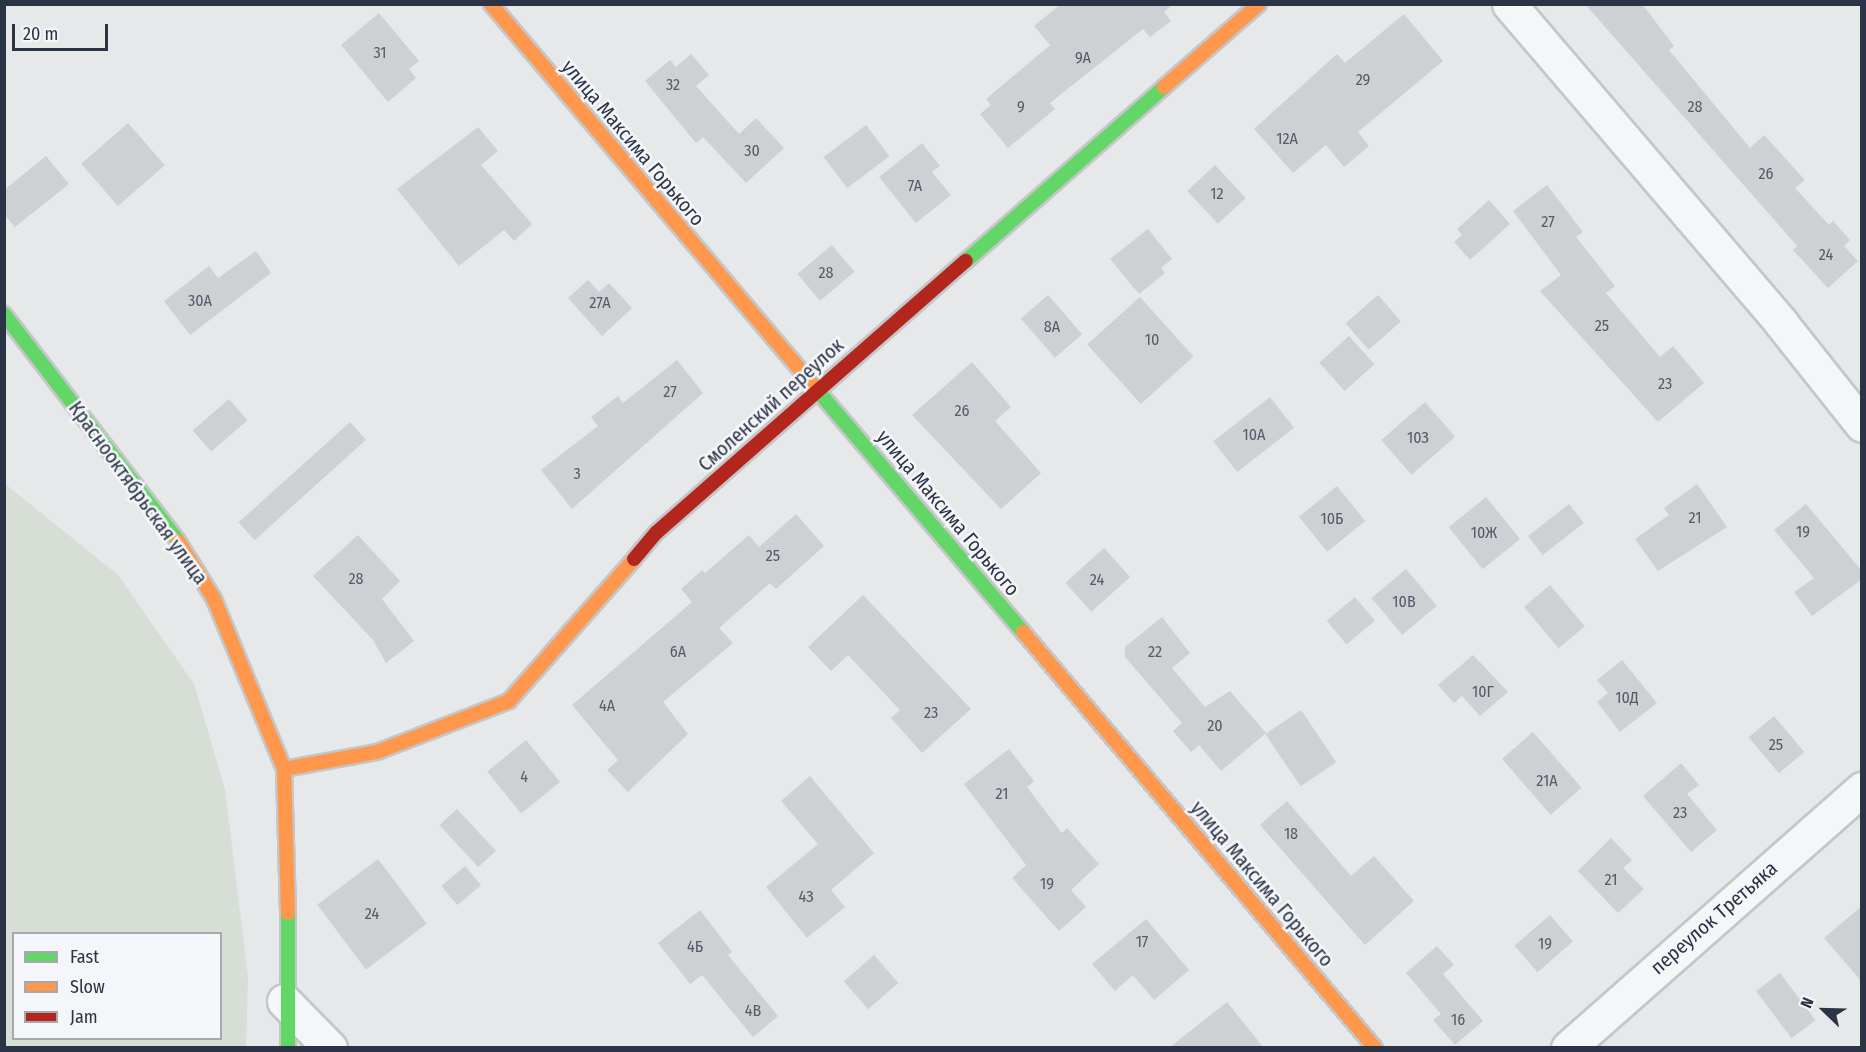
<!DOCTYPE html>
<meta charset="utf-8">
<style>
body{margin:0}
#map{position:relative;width:1866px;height:1052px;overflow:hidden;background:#e6e8ea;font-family:"Fira Sans Condensed",sans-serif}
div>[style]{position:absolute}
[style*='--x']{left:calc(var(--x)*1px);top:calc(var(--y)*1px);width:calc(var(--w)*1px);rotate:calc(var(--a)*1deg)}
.green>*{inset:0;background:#d6ded6}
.building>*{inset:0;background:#ced0d3;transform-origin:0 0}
.roads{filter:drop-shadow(2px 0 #c4c6c8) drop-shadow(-2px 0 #c4c6c8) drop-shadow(0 2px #c4c6c8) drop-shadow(0 -2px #c4c6c8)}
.street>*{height:33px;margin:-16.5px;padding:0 16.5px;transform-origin:16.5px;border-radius:16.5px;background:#f5f6f7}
.fast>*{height:14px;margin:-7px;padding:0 7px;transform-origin:7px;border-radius:7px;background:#63d668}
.slow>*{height:14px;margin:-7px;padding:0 7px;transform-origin:7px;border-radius:7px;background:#ff974d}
.jam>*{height:14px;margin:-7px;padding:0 7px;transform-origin:7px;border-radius:7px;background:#b3261e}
span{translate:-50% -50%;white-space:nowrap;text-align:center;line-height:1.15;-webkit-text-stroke:5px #f4f6f9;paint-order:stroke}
.number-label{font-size:16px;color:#545c69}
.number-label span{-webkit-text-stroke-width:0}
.street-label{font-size:20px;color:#2b3445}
.frame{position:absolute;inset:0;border:6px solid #2b3445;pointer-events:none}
.legend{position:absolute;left:12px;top:932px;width:210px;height:108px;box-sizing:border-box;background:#f4f6f9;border:2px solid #a4a8b1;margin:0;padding:8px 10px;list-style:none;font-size:18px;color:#2b3445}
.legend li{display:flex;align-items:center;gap:12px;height:30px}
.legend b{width:30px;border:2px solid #a4a8b1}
.north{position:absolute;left:1794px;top:980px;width:60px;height:60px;-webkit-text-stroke:4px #f4f6f9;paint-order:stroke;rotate:293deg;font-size:16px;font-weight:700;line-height:24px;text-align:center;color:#2b3445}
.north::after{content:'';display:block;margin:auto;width:21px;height:27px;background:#2b3445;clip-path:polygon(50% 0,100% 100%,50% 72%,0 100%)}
.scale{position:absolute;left:12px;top:24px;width:96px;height:27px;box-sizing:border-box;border:3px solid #2b3445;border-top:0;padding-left:8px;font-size:18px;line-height:21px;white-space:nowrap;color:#2b3445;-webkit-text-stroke:4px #f4f6f9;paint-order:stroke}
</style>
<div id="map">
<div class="green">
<div style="clip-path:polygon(evenodd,4px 483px,118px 575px,194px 684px,225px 789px,248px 978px,246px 1047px,5px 1047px,4px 483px,14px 934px,220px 934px,220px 1038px,14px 1038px,14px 934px)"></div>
</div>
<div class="building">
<div style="clip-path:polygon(1061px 4px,1173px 4px,1164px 12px,1171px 21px,1150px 37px,1143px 29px,1050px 103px,1055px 109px,1008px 148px,980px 114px,991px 105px,986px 99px,1050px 45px,1034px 26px)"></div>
<div style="clip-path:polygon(1585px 4px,1642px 4px,1674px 46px,1669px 50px,1750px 148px,1764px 135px,1805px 180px,1795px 188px,1829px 225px,1833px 221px,1850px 240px,1844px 246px,1858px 261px,1828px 288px,1793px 250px,1797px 246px)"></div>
<div style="clip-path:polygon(379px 13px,419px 61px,409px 69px,416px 78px,388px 102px,341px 45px)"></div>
<div style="clip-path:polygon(1404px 14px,1443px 61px,1358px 132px,1369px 146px,1344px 167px,1326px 145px,1293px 173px,1254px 129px,1337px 54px,1345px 63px)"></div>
<div style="clip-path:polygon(691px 54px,709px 75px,696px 86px,739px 134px,756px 118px,784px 148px,746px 183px,703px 137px,696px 143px,645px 81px,670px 60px,676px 67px)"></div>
<div style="left:128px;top:123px;width:56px;height:62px;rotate:49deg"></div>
<div style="left:866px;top:125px;width:39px;height:53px;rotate:53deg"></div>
<div style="clip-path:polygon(478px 127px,498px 151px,481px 165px,532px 224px,514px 241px,504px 230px,459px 266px,397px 189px)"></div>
<div style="clip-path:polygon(922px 143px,940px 166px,932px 172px,951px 195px,916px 223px,879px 177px)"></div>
<div style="clip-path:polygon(46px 156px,69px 184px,15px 227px,4px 214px,4px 190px)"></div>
<div style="left:1215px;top:165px;width:45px;height:38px;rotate:47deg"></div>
<div style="clip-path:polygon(1547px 185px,1583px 232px,1576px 237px,1615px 286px,1606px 293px,1660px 357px,1673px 346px,1704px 383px,1658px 422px,1540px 291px,1561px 275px,1513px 211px)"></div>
<div style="clip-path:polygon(1489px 200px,1510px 224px,1470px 260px,1454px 242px,1462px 235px,1457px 229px)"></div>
<div style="clip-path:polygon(1148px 229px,1172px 259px,1161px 268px,1165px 273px,1139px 294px,1110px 259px)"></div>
<div style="left:832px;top:245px;width:35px;height:45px;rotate:50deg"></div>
<div style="clip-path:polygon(256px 251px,271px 273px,190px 335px,164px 301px,209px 266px,218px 278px)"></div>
<div style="clip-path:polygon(588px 280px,599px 292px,609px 283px,632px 308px,602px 336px,568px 298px)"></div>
<div style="left:1048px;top:295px;width:52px;height:36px;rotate:49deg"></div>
<div style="left:1378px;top:295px;width:35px;height:43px;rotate:49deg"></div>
<div style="left:1140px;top:297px;width:80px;height:71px;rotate:48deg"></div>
<div style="left:1349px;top:336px;width:38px;height:40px;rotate:48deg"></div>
<div style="clip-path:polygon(677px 360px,703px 393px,572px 509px,541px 470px,598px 426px,591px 417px,618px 396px,623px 403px)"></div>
<div style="clip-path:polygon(972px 362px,1011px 407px,995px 421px,1041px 473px,1001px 509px,912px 415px)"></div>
<div style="left:1270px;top:397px;width:39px;height:72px;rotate:52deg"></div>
<div style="left:229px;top:399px;width:28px;height:48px;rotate:49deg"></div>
<div style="left:1425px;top:402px;width:46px;height:58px;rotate:49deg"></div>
<div style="left:350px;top:422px;width:24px;height:150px;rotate:48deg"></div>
<div style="clip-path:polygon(1697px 484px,1727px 527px,1658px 571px,1635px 539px,1669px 515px,1664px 508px)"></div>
<div style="left:1337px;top:486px;width:45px;height:49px;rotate:51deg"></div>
<div style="left:1486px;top:497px;width:54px;height:48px;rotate:51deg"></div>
<div style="left:1569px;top:504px;width:24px;height:52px;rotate:52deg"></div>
<div style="clip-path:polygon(1806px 504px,1862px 571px,1862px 579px,1812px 616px,1794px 592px,1814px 578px,1774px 530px)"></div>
<div style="clip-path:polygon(796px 514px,824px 546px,776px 589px,770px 583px,719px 628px,733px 643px,663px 702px,688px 734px,628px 792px,607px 770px,618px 760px,572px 705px,692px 602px,681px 589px,702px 570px,705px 573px,749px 535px,759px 547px)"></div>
<div style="clip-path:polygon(358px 535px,400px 581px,382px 599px,414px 641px,386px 663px,373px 640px,313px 576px)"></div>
<div style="left:1104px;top:548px;width:39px;height:52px;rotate:48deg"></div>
<div style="left:1406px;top:569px;width:48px;height:45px;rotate:50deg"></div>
<div style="left:1550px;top:585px;width:54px;height:34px;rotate:50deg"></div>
<div style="clip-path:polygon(863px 595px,971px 709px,922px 753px,891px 718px,900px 710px,848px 655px,831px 671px,808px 647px)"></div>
<div style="left:1355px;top:597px;width:31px;height:37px;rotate:50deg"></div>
<div style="clip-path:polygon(1162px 617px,1190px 653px,1172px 668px,1205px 707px,1230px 691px,1266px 733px,1221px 771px,1199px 745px,1191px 752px,1173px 731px,1182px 723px,1125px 657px,1125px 647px)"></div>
<div style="clip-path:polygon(1473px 655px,1508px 692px,1480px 716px,1462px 696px,1454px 703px,1438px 685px)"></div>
<div style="clip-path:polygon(1622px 660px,1657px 703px,1620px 732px,1597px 702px,1608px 693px,1597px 680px)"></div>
<div style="left:1301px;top:710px;width:63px;height:43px;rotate:56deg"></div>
<div style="left:1774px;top:716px;width:47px;height:33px;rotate:50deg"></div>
<div style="left:1533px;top:732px;width:74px;height:41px;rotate:49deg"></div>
<div style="left:526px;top:740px;width:54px;height:50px;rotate:51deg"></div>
<div style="clip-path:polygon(1009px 749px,1034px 781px,1027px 787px,1062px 833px,1067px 828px,1099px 864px,1071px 890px,1086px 907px,1059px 931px,1012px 878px,1026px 865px,964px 784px)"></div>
<div style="clip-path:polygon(1681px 763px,1699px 785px,1687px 794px,1717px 830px,1691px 852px,1643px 796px)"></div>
<div style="clip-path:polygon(810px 776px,874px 853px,831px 890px,845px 907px,807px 938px,766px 887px,818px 844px,781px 801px)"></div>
<div style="clip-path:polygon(1287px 801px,1351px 876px,1374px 856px,1414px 901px,1365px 945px,1260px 825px)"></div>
<div style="left:457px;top:809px;width:57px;height:24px;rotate:47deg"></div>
<div style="clip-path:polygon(1611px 838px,1632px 860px,1623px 868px,1644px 889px,1618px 913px,1578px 871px)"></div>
<div style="left:378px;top:859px;width:81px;height:76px;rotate:53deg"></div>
<div style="left:465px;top:866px;width:25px;height:31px;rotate:50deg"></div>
<div style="clip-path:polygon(1862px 906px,1862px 982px,1824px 938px)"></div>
<div style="clip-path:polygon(700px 910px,732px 952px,728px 955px,778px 1016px,753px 1037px,702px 975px,690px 984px,658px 943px)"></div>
<div style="left:1550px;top:915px;width:35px;height:47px;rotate:49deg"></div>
<div style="clip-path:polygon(1146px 919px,1189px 970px,1154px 1000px,1133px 975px,1115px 991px,1092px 964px)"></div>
<div style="clip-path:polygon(1437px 946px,1454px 965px,1443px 974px,1483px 1021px,1455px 1045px,1433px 1020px,1441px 1014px,1406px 973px)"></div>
<div style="left:874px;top:955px;width:37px;height:40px;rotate:49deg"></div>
<div style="left:1780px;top:973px;width:59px;height:30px;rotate:53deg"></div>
<div style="clip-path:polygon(1227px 1002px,1263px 1047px,1170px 1047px)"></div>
</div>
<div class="roads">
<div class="street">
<div style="--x:1509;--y:4;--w:419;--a:49.5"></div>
<div style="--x:1781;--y:323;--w:130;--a:51.5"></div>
<div style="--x:284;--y:1001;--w:66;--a:45.6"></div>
<div style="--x:1568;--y:1048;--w:392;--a:-41.4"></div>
</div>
<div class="fast">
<div style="--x:966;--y:261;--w:264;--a:-41.3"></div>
<div style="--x:4;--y:314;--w:286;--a:52.5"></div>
<div style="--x:812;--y:384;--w:326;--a:49.6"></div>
<div style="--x:288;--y:913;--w:135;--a:90"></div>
</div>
<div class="slow">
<div style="--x:491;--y:4;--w:497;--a:49.8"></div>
<div style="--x:1164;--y:87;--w:126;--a:-41.1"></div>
<div style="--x:178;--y:541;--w:68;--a:58.2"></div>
<div style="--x:214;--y:599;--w:184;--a:67.6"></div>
<div style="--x:284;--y:769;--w:144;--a:88.4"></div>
<div style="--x:1023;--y:632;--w:545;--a:49.76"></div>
<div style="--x:284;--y:769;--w:95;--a:-10.4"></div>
<div style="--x:377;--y:752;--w:142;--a:-21.1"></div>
<div style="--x:509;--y:701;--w:189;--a:-48.6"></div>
</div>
<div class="jam">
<div style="--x:634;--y:559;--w:35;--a:-50"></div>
<div style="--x:657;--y:532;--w:411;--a:-41.3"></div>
</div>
</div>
<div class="number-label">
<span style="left:380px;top:53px">31</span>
<span style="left:1083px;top:58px">9А</span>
<span style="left:1363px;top:80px">29</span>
<span style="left:673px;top:85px">32</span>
<span style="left:1021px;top:107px">9</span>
<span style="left:1695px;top:107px">28</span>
<span style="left:1287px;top:139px">12А</span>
<span style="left:752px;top:151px">30</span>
<span style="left:1766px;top:174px">26</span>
<span style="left:915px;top:186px">7А</span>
<span style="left:1217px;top:194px">12</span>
<span style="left:1548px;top:222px">27</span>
<span style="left:1826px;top:255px">24</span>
<span style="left:826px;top:273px">28</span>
<span style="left:200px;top:301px">30А</span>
<span style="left:600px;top:303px">27А</span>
<span style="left:1602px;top:326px">25</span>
<span style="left:1052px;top:327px">8А</span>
<span style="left:1152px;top:340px">10</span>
<span style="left:1665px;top:384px">23</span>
<span style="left:670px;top:392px">27</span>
<span style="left:962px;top:411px">26</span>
<span style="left:1254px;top:435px">10А</span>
<span style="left:1418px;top:438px">10З</span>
<span style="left:577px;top:474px">3</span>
<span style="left:1695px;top:518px">21</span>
<span style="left:1332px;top:519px">10Б</span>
<span style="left:1803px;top:532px">19</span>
<span style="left:1484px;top:533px">10Ж</span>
<span style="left:773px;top:556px">25</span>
<span style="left:356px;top:579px">28</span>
<span style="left:1097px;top:580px">24</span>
<span style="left:1404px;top:602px">10В</span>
<span style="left:678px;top:652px">6А</span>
<span style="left:1155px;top:652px">22</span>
<span style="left:1483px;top:692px">10Г</span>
<span style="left:1627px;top:698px">10Д</span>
<span style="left:607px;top:706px">4А</span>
<span style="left:931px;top:713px">23</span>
<span style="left:1215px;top:726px">20</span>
<span style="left:1776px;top:745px">25</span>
<span style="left:524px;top:777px">4</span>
<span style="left:1547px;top:781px">21А</span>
<span style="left:1002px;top:794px">21</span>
<span style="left:1680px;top:813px">23</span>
<span style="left:1291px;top:834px">18</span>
<span style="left:1611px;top:880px">21</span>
<span style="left:1047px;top:884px">19</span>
<span style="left:806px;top:897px">4З</span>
<span style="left:372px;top:914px">24</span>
<span style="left:1142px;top:942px">17</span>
<span style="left:1545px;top:944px">19</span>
<span style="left:695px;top:947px">4Б</span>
<span style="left:753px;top:1011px">4В</span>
<span style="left:1458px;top:1020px">16</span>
</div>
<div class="street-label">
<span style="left:633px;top:143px;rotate:50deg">улица Максима Горького</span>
<span style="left:771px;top:405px;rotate:-42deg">Смоленский переулок</span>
<span style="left:138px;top:493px;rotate:54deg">Краснооктябрьская улица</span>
<span style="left:948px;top:513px;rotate:50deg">улица Максима Горького</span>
<span style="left:1262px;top:884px;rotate:50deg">улица Максима Горького</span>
<span style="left:1714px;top:918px;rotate:-41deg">переулок Третьяка</span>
</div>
<div class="frame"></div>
<ul class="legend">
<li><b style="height:8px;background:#63d668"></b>Fast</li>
<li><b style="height:8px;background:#ff974d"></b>Slow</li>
<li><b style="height:8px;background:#b3261e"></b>Jam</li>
</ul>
<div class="north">N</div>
<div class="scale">20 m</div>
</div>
